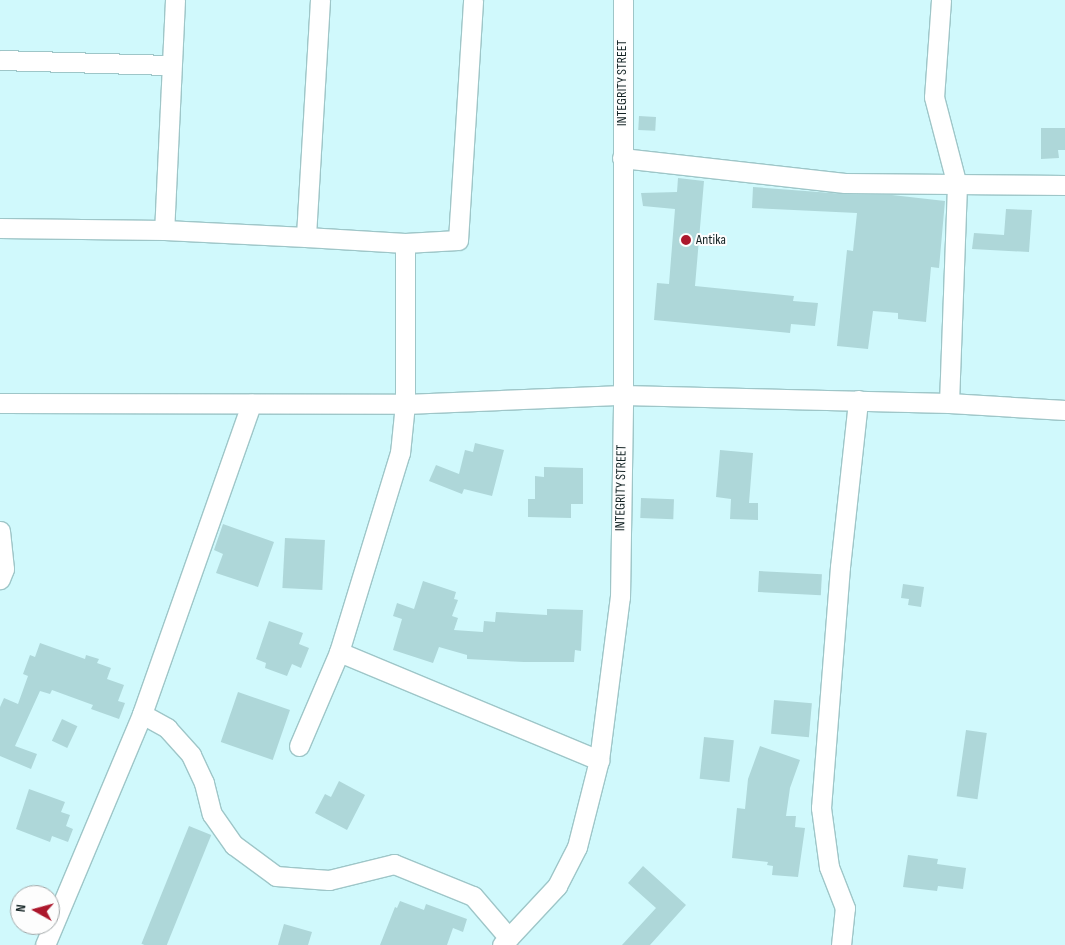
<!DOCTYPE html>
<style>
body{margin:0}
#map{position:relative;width:1065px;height:945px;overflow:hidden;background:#d0f9fc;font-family:"Sofia Sans Condensed",sans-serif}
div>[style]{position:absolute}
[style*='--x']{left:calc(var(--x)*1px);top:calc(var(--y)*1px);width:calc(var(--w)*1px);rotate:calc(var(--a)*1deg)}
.building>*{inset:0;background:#aed7d9;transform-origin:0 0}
.roads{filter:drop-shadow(1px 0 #9ec6c8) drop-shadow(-1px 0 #9ec6c8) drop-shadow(0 1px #9ec6c8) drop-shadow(0 -1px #9ec6c8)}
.street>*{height:19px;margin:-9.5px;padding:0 9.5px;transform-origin:9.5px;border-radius:9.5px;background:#fff}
.dots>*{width:14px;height:14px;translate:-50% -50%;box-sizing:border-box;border:2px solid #fdfdfd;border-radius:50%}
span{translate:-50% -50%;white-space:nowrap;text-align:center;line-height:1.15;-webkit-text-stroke:4px #fdfdfd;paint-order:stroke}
.street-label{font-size:14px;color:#122223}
.poi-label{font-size:14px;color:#122223}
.left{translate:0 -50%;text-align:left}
.north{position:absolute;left:10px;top:885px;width:50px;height:50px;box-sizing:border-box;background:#fdfdfd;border:1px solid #9fa5a6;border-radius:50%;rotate:277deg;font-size:14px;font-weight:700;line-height:20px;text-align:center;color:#122223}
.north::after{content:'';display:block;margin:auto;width:18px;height:22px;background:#ac172c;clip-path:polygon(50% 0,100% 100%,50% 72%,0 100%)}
</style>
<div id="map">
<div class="building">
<div style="left:639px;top:116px;width:17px;height:14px;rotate:3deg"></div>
<div style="clip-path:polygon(1041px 128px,1065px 128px,1065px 150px,1058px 150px,1059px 158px,1041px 159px)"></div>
<div style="clip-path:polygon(678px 178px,704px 181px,695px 286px,794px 296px,793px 301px,818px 303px,815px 326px,791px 324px,790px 333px,654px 320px,657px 283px,669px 284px,675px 209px,643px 206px,641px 193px,677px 192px)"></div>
<div style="clip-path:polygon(753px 187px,845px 194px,892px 195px,945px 201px,939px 268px,931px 267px,926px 322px,898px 319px,898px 313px,873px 311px,868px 349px,837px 346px,847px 250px,853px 251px,857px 213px,752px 208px)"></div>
<div style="clip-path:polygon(1006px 209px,1032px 210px,1029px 252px,972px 249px,974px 233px,1004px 235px)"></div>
<div style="clip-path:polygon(475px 443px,504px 450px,492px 496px,464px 489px,462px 494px,429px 481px,436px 465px,459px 474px,465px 450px,473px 452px)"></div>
<div style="clip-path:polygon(720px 450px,753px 453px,749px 503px,758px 503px,758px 520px,730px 519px,731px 499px,716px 497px)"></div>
<div style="clip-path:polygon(544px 467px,583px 468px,583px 504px,571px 504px,571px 518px,528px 517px,528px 499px,535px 499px,535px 476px,544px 477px)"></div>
<div style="left:641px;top:498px;width:33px;height:20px;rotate:2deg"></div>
<div style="clip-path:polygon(223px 524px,274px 542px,258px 587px,216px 573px,223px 554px,214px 550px)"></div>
<div style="left:285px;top:538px;width:40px;height:50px;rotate:3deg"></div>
<div style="left:759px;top:571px;width:63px;height:21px;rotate:3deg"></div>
<div style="clip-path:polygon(423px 581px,456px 592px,454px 599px,458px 600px,452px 616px,458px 618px,454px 630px,483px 632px,484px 621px,495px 622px,496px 612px,547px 615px,547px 609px,583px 610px,581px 651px,575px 650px,574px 662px,524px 662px,467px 659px,467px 655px,439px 647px,433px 663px,393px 650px,402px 619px,393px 616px,397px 603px,414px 609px)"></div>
<div style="clip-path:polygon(903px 584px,924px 587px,921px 607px,908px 605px,909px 599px,901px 598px)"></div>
<div style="clip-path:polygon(269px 621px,303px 633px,299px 644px,309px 648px,301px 668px,292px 664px,287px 676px,265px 668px,266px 663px,256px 659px)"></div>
<div style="clip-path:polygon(40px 643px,85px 659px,86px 655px,99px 659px,97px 663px,111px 668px,107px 679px,124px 685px,118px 701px,125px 703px,119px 719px,91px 709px,93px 705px,52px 690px,50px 694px,40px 691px,15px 746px,37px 754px,31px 769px,0 756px,0 707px,4px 698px,18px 704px,28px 676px,23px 674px,30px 655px,35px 657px)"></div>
<div style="left:238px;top:692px;width:55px;height:53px;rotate:19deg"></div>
<div style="left:774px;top:700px;width:38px;height:34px;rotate:5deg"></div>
<div style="left:62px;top:719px;width:17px;height:24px;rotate:25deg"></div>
<div style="left:966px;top:730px;width:21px;height:67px;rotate:8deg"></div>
<div style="left:704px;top:737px;width:30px;height:42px;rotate:6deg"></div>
<div style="clip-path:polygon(760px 746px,800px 760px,790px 788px,786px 816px,796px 816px,795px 827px,805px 828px,798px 877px,772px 875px,773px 866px,767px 865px,768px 862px,732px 858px,737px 808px,745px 809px,748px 779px)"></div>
<div style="clip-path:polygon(339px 781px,365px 795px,347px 830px,315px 813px,325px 794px,331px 797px)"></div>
<div style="clip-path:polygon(29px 789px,65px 802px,61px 812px,70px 815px,66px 826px,73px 829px,68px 842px,52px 836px,50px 842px,16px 829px)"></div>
<div style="left:189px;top:826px;width:24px;height:127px;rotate:22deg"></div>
<div style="clip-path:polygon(908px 855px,938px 859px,937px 864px,966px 868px,963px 889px,938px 886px,937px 891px,903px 887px)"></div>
<div style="clip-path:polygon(643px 866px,686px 905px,650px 945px,622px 945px,656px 908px,628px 883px)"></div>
<div style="clip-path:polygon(400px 901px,424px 910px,426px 904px,467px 919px,463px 932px,453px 928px,447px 945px,380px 945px,395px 907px,397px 908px)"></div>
<div style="clip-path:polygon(284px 924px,312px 932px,308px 945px,278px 945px)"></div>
</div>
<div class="roads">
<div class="street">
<div style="--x:175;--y:0;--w:230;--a:92.7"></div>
<div style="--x:164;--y:230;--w:142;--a:2.8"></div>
<div style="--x:320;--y:0;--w:237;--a:93.4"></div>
<div style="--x:306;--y:237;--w:99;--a:3.5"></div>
<div style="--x:405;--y:243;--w:53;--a:-3.2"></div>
<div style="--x:458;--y:240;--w:240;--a:-86.4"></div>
<div style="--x:941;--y:0;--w:97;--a:94.1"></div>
<div style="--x:934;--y:97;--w:91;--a:75.4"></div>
<div style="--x:957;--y:185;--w:218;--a:92.1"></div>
<div style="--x:0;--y:60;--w:171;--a:1.7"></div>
<div style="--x:622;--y:158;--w:224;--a:6.4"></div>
<div style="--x:845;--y:183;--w:220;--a:0.5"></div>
<div style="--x:0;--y:228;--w:164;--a:0.7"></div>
<div style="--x:0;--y:403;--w:405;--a:0.1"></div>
<div style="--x:405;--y:404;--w:218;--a:-2.4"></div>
<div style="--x:623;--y:395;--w:326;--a:1.4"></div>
<div style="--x:949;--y:403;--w:116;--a:3.5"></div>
<div style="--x:0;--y:531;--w:38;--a:84"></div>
<div style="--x:4;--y:569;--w:11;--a:112"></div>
<div style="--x:339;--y:652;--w:282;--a:22.6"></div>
<div style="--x:142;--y:714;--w:29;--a:29"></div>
<div style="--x:167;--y:728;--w:36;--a:48"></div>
<div style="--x:191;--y:755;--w:31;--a:65"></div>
<div style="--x:204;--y:783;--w:32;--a:76"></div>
<div style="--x:212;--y:814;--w:38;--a:55"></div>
<div style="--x:234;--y:845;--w:52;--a:36.4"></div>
<div style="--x:276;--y:876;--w:53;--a:4.3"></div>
<div style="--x:329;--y:880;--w:67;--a:-13.8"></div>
<div style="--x:394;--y:864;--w:85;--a:22.1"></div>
<div style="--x:473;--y:896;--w:55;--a:49.4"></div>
<div style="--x:299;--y:746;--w:102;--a:-66.9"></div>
<div style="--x:339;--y:652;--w:208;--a:-73"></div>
<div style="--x:400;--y:453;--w:49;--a:-84.2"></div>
<div style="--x:405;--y:404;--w:161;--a:-90"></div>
<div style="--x:45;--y:945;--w:251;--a:-67.2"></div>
<div style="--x:142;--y:714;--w:329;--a:-70.6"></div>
<div style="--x:502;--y:945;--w:81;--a:-47"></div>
<div style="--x:557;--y:886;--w:44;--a:-62.9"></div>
<div style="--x:577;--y:847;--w:90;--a:-75.8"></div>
<div style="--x:599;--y:760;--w:164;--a:-82.7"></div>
<div style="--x:620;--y:597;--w:202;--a:-89.1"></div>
<div style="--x:623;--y:395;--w:395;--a:-90"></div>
<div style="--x:841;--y:945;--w:37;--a:-84"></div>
<div style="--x:845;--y:908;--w:44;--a:-111.3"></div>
<div style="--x:829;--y:867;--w:60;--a:-97.7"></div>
<div style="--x:821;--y:808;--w:242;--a:-85.5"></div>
<div style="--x:840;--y:567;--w:168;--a:-83.8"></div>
</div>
</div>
<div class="dots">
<div style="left:686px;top:240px;background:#ac172c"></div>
</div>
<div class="street-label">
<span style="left:622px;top:83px;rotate:-90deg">INTEGRITY STREET</span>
<span style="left:621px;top:488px;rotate:-89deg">INTEGRITY STREET</span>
</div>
<div class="poi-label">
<span class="left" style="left:696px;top:240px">Antika</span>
</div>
<div class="north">N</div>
</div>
